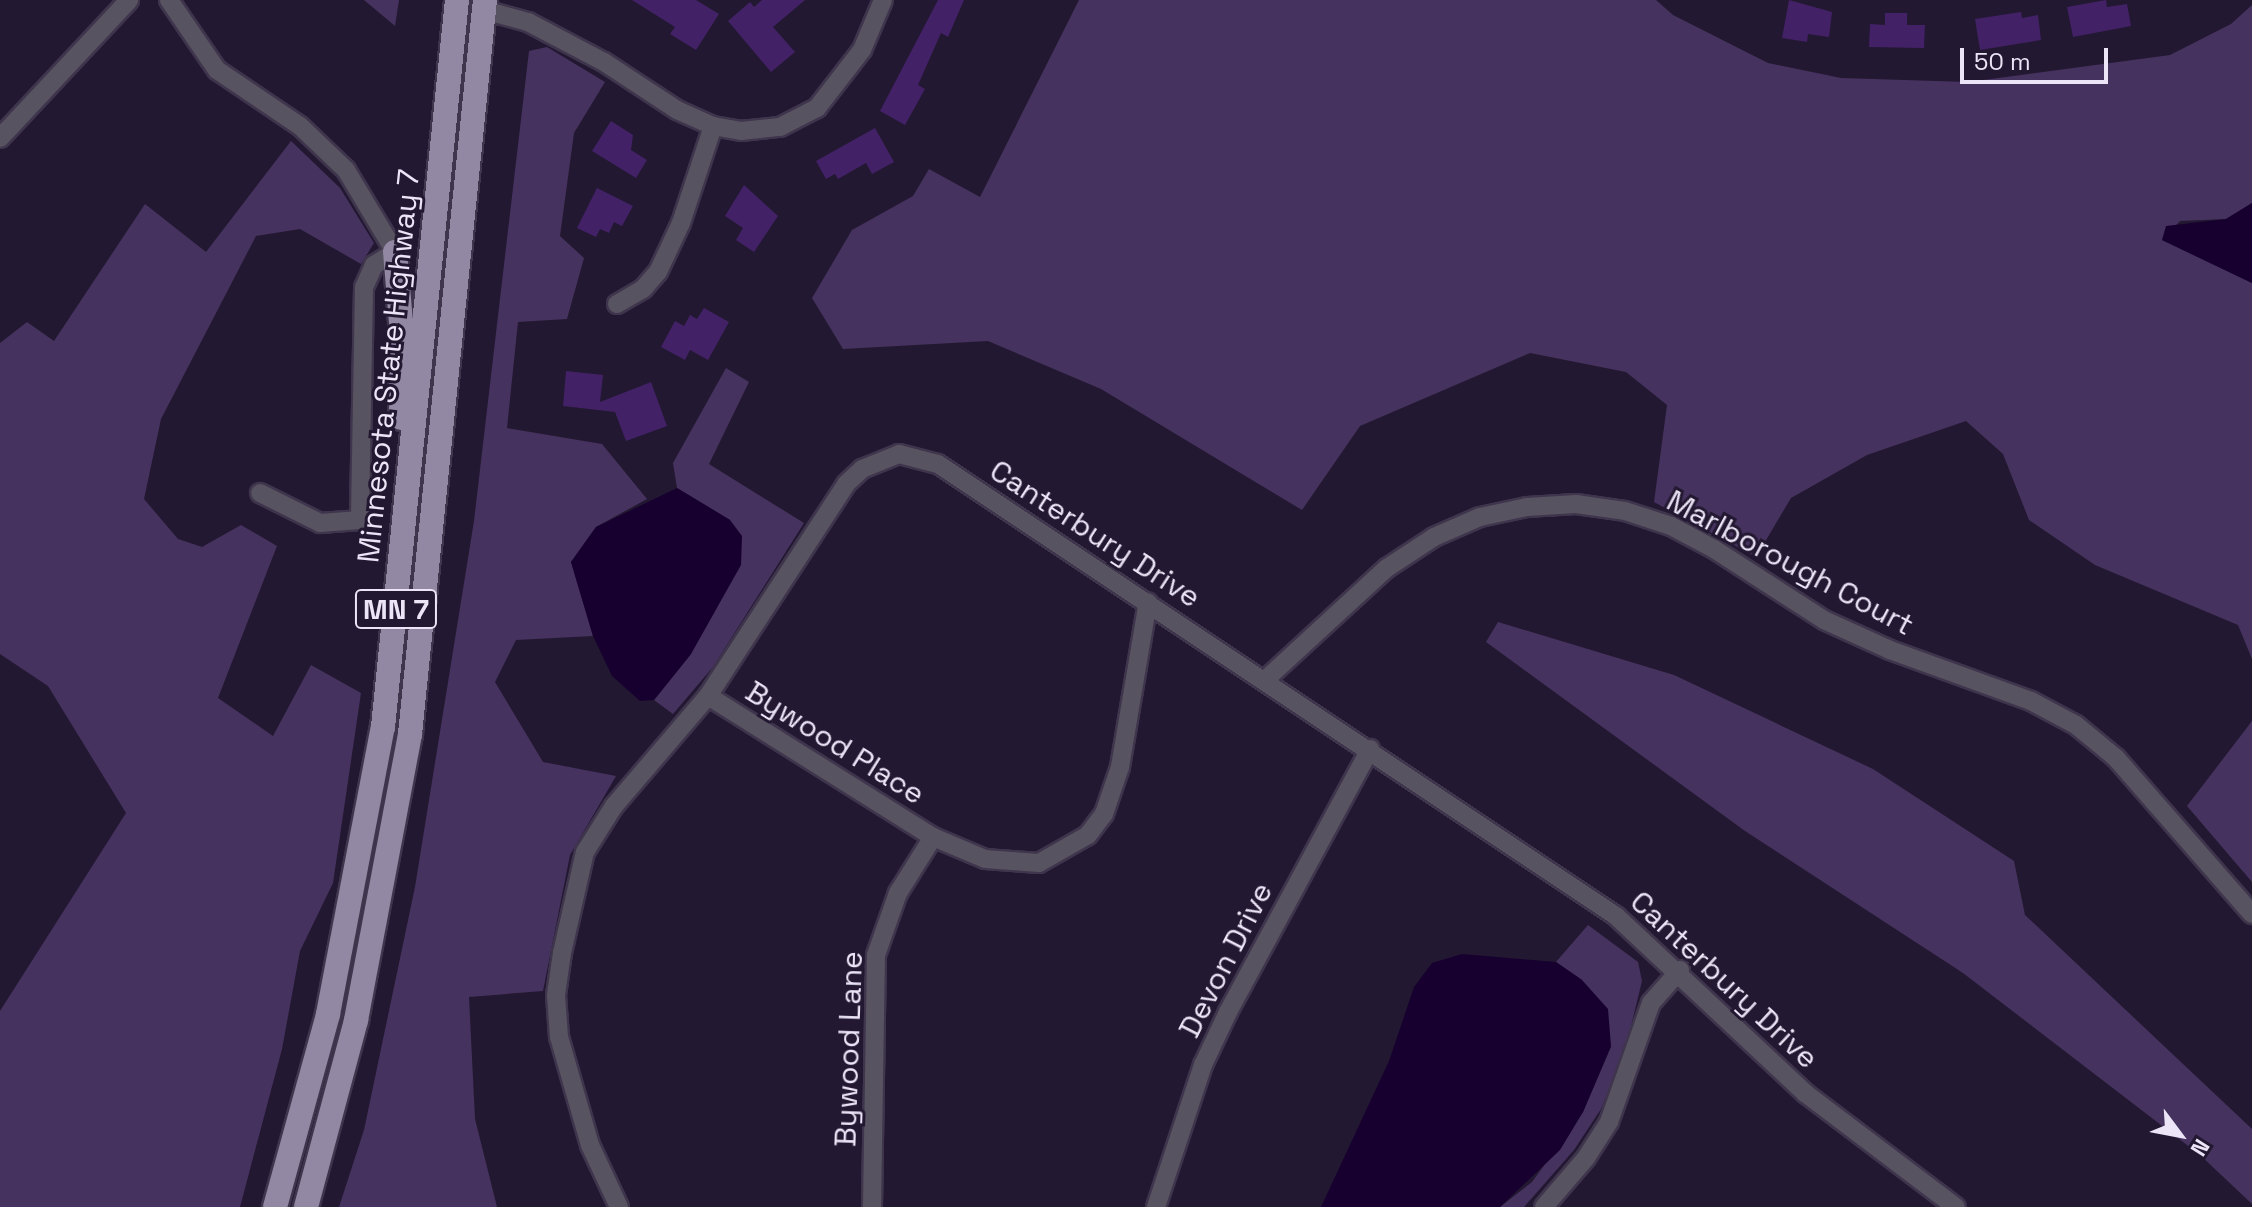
<!DOCTYPE html>
<style>
body{margin:0}
#map{position:relative;width:2252px;height:1207px;overflow:hidden;background:#231831;font-family:"Space Grotesk",sans-serif}
div>[style]{position:absolute}
[style*='--x']{left:calc(var(--x)*1px);top:calc(var(--y)*1px);width:calc(var(--w)*1px);rotate:calc(var(--a)*1deg)}
.green>*{inset:0;background:#45325e}
.water>*{inset:0;background:#17002f}
.building>*{inset:0;background:#422166}
.roads{filter:drop-shadow(2px 0 #3f354d) drop-shadow(-2px 0 #3f354d) drop-shadow(0 2px #3f354d) drop-shadow(0 -2px #3f354d)}
.street>*{height:18px;margin:-9px;padding:0 9px;transform-origin:9px;border-radius:9px;background:#585360}
.primary>*{height:24px;margin:-12px;padding:0 12px;transform-origin:12px;border-radius:12px;background:#9288a3}
span{translate:-50% -50%;white-space:nowrap;text-align:center;line-height:1.15;-webkit-text-stroke:6px #231831;paint-order:stroke}
.shield-label span{padding:2px 6px;background:#231831;border:2px solid;border-radius:6px;-webkit-text-stroke-width:0}
.shield-label{font-size:28px;color:#ece5f7;font-weight:700}
.street-label{font-size:30px;color:#ece5f7}
.north{position:absolute;left:2140px;top:1095px;width:80px;height:80px;-webkit-text-stroke:6px #231831;paint-order:stroke;rotate:122deg;font-size:22px;font-weight:700;line-height:32px;text-align:center;color:#ece5f7}
.north::after{content:'';display:block;margin:auto;width:28px;height:36px;background:#ece5f7;clip-path:polygon(50% 0,100% 100%,50% 72%,0 100%)}
.scale{position:absolute;left:1960px;top:48px;width:148px;height:36px;box-sizing:border-box;border:4px solid #ece5f7;border-top:0;padding-left:10px;font-size:24px;line-height:28px;white-space:nowrap;color:#ece5f7;-webkit-text-stroke:6px #231831;paint-order:stroke}
</style>
<div id="map">
<div class="green">
<div style="clip-path:polygon(364px 0,399px 0,395px 26px)"></div>
<div style="clip-path:polygon(1079px 0,1656px 0,1673px 15px,1768px 63px,1841px 78px,1968px 82px,2170px 55px,2231px 24px,2252px 5px,2252px 203px,2226px 219px,2180px 221px,2162px 240px,2252px 283px,2252px 659px,2238px 625px,2095px 565px,2029px 520px,2003px 454px,1966px 421px,1867px 455px,1791px 498px,1756px 557px,1654px 502px,1667px 405px,1626px 372px,1530px 353px,1360px 426px,1302px 510px,1101px 389px,988px 341px,843px 349px,812px 298px,852px 230px,913px 196px,929px 169px,980px 197px)"></div>
<div style="clip-path:polygon(547px 47px,605px 82px,574px 133px,560px 236px,584px 258px,567px 319px,518px 322px,507px 428px,602px 444px,647px 499px,596px 527px,571px 562px,593px 636px,516px 640px,495px 682px,543px 762px,616px 776px,570px 855px,543px 991px,469px 997px,475px 1119px,497px 1207px,339px 1207px,364px 1130px,415px 887px,474px 521px,529px 51px)"></div>
<div style="clip-path:polygon(291px 141px,340px 188px,374px 243px,361px 264px,300px 229px,256px 236px,161px 419px,144px 499px,178px 539px,202px 547px,241px 525px,277px 546px,218px 698px,273px 736px,311px 665px,361px 693px,333px 883px,300px 951px,282px 1049px,240px 1207px,0 1207px,0 1011px,126px 813px,48px 686px,0 654px,0 343px,27px 322px,54px 341px,145px 204px,206px 252px)"></div>
<div style="clip-path:polygon(726px 368px,749px 382px,709px 464px,804px 523px,713px 667px,673px 714px,654px 700px,691px 654px,730px 520px,677px 488px,673px 463px)"></div>
<div style="clip-path:polygon(1498px 622px,1674px 675px,1873px 769px,2014px 861px,2025px 915px,2252px 1129px,2252px 1204px,2200px 1155px,1963px 973px,1745px 831px,1486px 642px)"></div>
<div style="clip-path:polygon(2252px 721px,2252px 882px,2187px 806px)"></div>
<div style="clip-path:polygon(1588px 925px,1638px 962px,1642px 981px,1626px 1047px,1601px 1109px,1574px 1150px,1524px 1207px,1500px 1207px,1532px 1182px,1583px 1112px,1611px 1047px,1582px 980px,1556px 962px)"></div>
</div>
<div class="water">
<div style="clip-path:polygon(2252px 203px,2252px 283px,2162px 240px,2166px 226px,2226px 219px)"></div>
<div style="clip-path:polygon(677px 488px,730px 520px,742px 536px,741px 565px,691px 654px,654px 700px,640px 701px,612px 676px,593px 636px,571px 562px,596px 527px)"></div>
<div style="clip-path:polygon(1462px 954px,1556px 962px,1582px 980px,1608px 1009px,1611px 1046px,1583px 1112px,1560px 1150px,1500px 1207px,1321px 1207px,1389px 1061px,1414px 987px,1432px 963px)"></div>
</div>
<div class="building">
<div style="clip-path:polygon(632px 0,696px 0,719px 14px,696px 50px,670px 34px,675px 27px)"></div>
<div style="clip-path:polygon(762px 0,805px 0,773px 27px,795px 52px,771px 72px,728px 21px,750px 2px,754px 7px)"></div>
<div style="clip-path:polygon(938px 0,964px 0,948px 37px,941px 33px,918px 85px,925px 89px,905px 125px,880px 111px)"></div>
<div style="clip-path:polygon(1789px 0,1832px 12px,1829px 37px,1808px 34px,1807px 42px,1782px 38px)"></div>
<div style="clip-path:polygon(2106px 0,2107px 7px,2127px 4px,2131px 26px,2073px 37px,2067px 7px)"></div>
<div style="clip-path:polygon(2021px 12px,2022px 18px,2038px 15px,2041px 40px,1980px 50px,1975px 19px)"></div>
<div style="clip-path:polygon(1885px 13px,1907px 13px,1907px 25px,1925px 25px,1924px 48px,1869px 47px,1870px 24px,1885px 25px)"></div>
<div style="clip-path:polygon(611px 121px,633px 135px,631px 150px,647px 160px,636px 178px,592px 151px)"></div>
<div style="clip-path:polygon(875px 128px,894px 162px,872px 174px,866px 163px,838px 179px,835px 174px,826px 179px,816px 161px)"></div>
<div style="clip-path:polygon(744px 185px,778px 216px,754px 252px,736px 240px,743px 228px,725px 216px)"></div>
<div style="clip-path:polygon(597px 188px,633px 206px,622px 226px,614px 222px,609px 233px,600px 229px,596px 237px,577px 228px)"></div>
<div style="clip-path:polygon(704px 308px,729px 322px,708px 360px,690px 350px,685px 360px,661px 347px,675px 321px,684px 326px,690px 315px,697px 319px)"></div>
<div style="clip-path:polygon(566px 371px,603px 375px,600px 402px,651px 382px,667px 426px,626px 441px,615px 412px,563px 406px)"></div>
</div>
<div class="roads">
<div class="street">
<div style="--x:169;--y:0;--w:85;--a:55.6"></div>
<div style="--x:217;--y:70;--w:100;--a:34"></div>
<div style="--x:300;--y:126;--w:64;--a:43.7"></div>
<div style="--x:346;--y:170;--w:96;--a:59.1"></div>
<div style="--x:395;--y:252;--w:25;--a:148"></div>
<div style="--x:374;--y:265;--w:24;--a:114"></div>
<div style="--x:364;--y:287;--w:233;--a:91"></div>
<div style="--x:360;--y:520;--w:40;--a:175.7"></div>
<div style="--x:320;--y:523;--w:67;--a:-153.4"></div>
<div style="--x:484;--y:10;--w:46;--a:15.3"></div>
<div style="--x:528;--y:22;--w:86;--a:27.8"></div>
<div style="--x:604;--y:62;--w:87;--a:33.3"></div>
<div style="--x:677;--y:110;--w:39;--a:24"></div>
<div style="--x:713;--y:126;--w:28;--a:10"></div>
<div style="--x:741;--y:131;--w:39;--a:-6"></div>
<div style="--x:780;--y:127;--w:42;--a:-27.2"></div>
<div style="--x:817;--y:108;--w:73;--a:-52.2"></div>
<div style="--x:862;--y:50;--w:54;--a:-67.2"></div>
<div style="--x:0;--y:138;--w:189;--a:-46.9"></div>
<div style="--x:617;--y:304;--w:30;--a:-30"></div>
<div style="--x:643;--y:289;--w:23;--a:-49"></div>
<div style="--x:658;--y:272;--w:54;--a:-64.9"></div>
<div style="--x:681;--y:223;--w:102;--a:-71.7"></div>
<div style="--x:1265;--y:680;--w:166;--a:-42.6"></div>
<div style="--x:1387;--y:568;--w:56;--a:-33.4"></div>
<div style="--x:1434;--y:537;--w:50;--a:-23.5"></div>
<div style="--x:1480;--y:517;--w:48;--a:-12"></div>
<div style="--x:1527;--y:507;--w:49;--a:-3.5"></div>
<div style="--x:1576;--y:504;--w:49;--a:8.1"></div>
<div style="--x:1625;--y:511;--w:48;--a:18.1"></div>
<div style="--x:1671;--y:526;--w:49;--a:28.1"></div>
<div style="--x:1714;--y:549;--w:131;--a:32.8"></div>
<div style="--x:1824;--y:620;--w:72;--a:24.4"></div>
<div style="--x:1890;--y:650;--w:150;--a:19.9"></div>
<div style="--x:2031;--y:701;--w:51;--a:28.1"></div>
<div style="--x:2076;--y:725;--w:52;--a:39.5"></div>
<div style="--x:2116;--y:758;--w:207;--a:48.9"></div>
<div style="--x:708;--y:696;--w:266;--a:32.1"></div>
<div style="--x:933;--y:837;--w:56;--a:22.9"></div>
<div style="--x:985;--y:859;--w:54;--a:4.2"></div>
<div style="--x:1039;--y:863;--w:56;--a:-29.7"></div>
<div style="--x:1088;--y:835;--w:26;--a:-53"></div>
<div style="--x:1104;--y:814;--w:50;--a:-71.2"></div>
<div style="--x:1120;--y:767;--w:167;--a:-80.4"></div>
<div style="--x:619;--y:1207;--w:68;--a:-115.1"></div>
<div style="--x:590;--y:1145;--w:112;--a:-106"></div>
<div style="--x:559;--y:1037;--w:42;--a:-94.1"></div>
<div style="--x:556;--y:995;--w:42;--a:-81.9"></div>
<div style="--x:562;--y:953;--w:104;--a:-77.2"></div>
<div style="--x:585;--y:852;--w:54;--a:-57.8"></div>
<div style="--x:614;--y:806;--w:145;--a:-49.5"></div>
<div style="--x:708;--y:696;--w:253;--a:-56.9"></div>
<div style="--x:846;--y:484;--w:22;--a:-43"></div>
<div style="--x:862;--y:469;--w:40;--a:-22"></div>
<div style="--x:899;--y:454;--w:40;--a:14.4"></div>
<div style="--x:938;--y:464;--w:815;--a:33.69"></div>
<div style="--x:1616;--y:916;--w:259;--a:43.1"></div>
<div style="--x:1805;--y:1093;--w:189;--a:37.1"></div>
<div style="--x:872;--y:1207;--w:252;--a:-89.1"></div>
<div style="--x:876;--y:955;--w:66;--a:-70.5"></div>
<div style="--x:898;--y:893;--w:66;--a:-58"></div>
<div style="--x:1156;--y:1207;--w:150;--a:-71.7"></div>
<div style="--x:1203;--y:1065;--w:59;--a:-64.7"></div>
<div style="--x:1228;--y:1012;--w:299;--a:-61.6"></div>
<div style="--x:1544;--y:1207;--w:65;--a:-49.4"></div>
<div style="--x:1586;--y:1158;--w:43;--a:-57.4"></div>
<div style="--x:1609;--y:1122;--w:126;--a:-70.6"></div>
<div style="--x:1651;--y:1003;--w:44;--a:-48.7"></div>
</div>
<div class="primary">
<div style="--x:395;--y:252;--w:81;--a:85.1"></div>
<div style="--x:402;--y:333;--w:85;--a:90.7"></div>
<div style="--x:275;--y:1207;--w:200;--a:-74.6"></div>
<div style="--x:328;--y:1014;--w:292;--a:-79.2"></div>
<div style="--x:383;--y:727;--w:731;--a:-84.19"></div>
<div style="--x:306;--y:1207;--w:194;--a:-75"></div>
<div style="--x:356;--y:1020;--w:291;--a:-79.3"></div>
<div style="--x:410;--y:734;--w:738;--a:-84.17"></div>
</div>
</div>
<div class="shield-label">
<span style="left:396px;top:609px">MN 7</span>
</div>
<div class="street-label">
<span style="left:389px;top:366px;rotate:-84deg">Minnesota State Highway 7</span>
<span style="left:1095px;top:534px;rotate:33deg">Canterbury Drive</span>
<span style="left:1790px;top:563px;rotate:28deg">Marlborough Court</span>
<span style="left:835px;top:743px;rotate:32deg">Bywood Place</span>
<span style="left:1226px;top:960px;rotate:-63deg">Devon Drive</span>
<span style="left:1724px;top:980px;rotate:43deg">Canterbury Drive</span>
<span style="left:849px;top:1049px;rotate:-88deg">Bywood Lane</span>
</div>
<div class="north">N</div>
<div class="scale">50 m</div>
</div>
